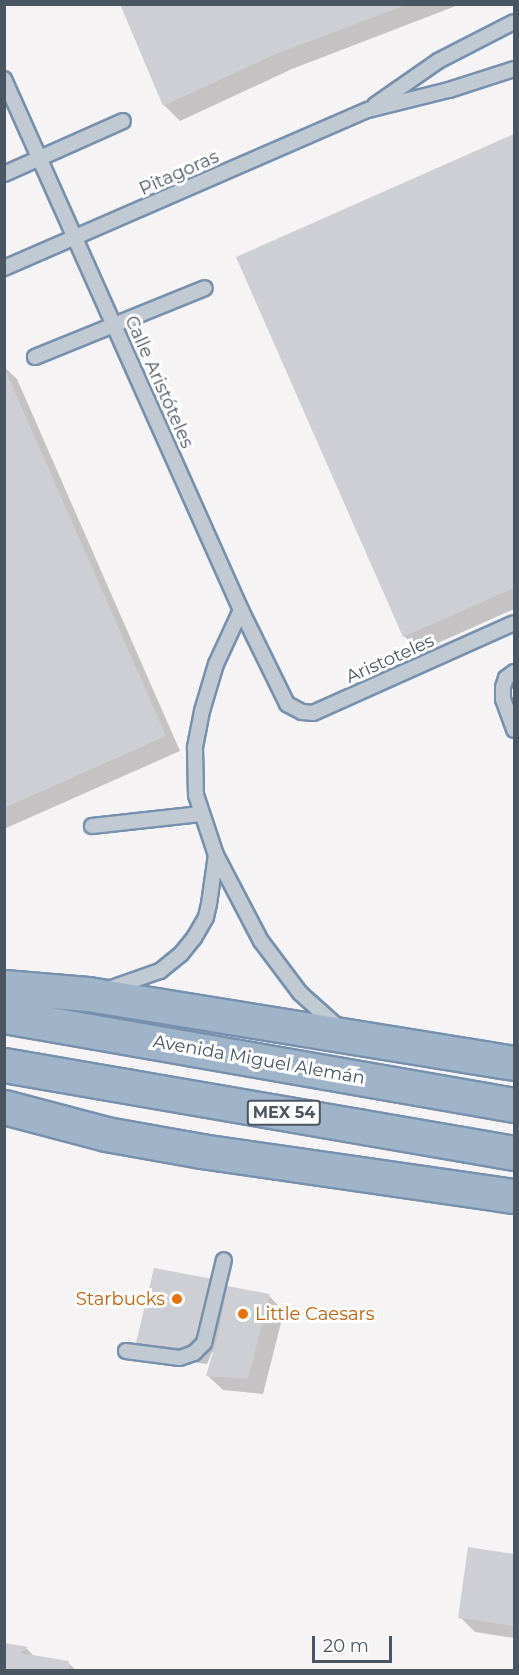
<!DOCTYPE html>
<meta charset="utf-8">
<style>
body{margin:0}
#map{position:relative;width:519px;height:1675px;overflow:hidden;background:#f5f3f3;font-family:Montserrat,sans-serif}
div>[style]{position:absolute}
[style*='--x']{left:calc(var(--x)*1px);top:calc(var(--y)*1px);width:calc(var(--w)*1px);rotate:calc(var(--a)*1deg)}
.shadow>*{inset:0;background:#0003}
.building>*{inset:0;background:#cdcfd5}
.roads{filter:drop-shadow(2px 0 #7690ad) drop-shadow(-2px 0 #7690ad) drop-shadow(0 2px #7690ad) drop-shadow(0 -2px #7690ad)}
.service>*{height:14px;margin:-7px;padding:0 7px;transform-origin:7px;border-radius:7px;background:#c1cad2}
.trunk>*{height:33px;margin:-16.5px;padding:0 16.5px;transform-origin:16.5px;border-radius:16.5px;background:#9fb4c9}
.dots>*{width:16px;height:16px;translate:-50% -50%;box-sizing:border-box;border:3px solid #fff;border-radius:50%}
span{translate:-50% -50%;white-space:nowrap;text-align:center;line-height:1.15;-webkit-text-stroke:6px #fff;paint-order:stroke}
.shield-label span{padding:2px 4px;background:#fff;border:2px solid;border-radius:4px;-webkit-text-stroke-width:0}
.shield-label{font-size:16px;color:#4a5661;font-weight:700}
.street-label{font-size:18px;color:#4a5661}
.food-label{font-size:18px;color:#c56008}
.right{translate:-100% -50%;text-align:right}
.left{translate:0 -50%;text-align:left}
.frame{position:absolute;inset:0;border:6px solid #4a5661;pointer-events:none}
.scale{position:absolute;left:312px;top:1636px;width:80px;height:27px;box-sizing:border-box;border:3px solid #4a5661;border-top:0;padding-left:8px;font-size:18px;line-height:21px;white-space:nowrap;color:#4a5661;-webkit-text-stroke:4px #fff;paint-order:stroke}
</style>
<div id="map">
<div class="shadow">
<div style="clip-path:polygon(122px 4px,461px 4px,292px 69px,180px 121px,164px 105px)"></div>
<div style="clip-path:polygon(514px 136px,514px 609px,420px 651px,404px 636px,238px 257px)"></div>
<div style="clip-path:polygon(4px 367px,17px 379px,180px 751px,4px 829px)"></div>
<div style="clip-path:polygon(212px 1280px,227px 1295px,269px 1296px,284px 1311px,263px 1394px,223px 1390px,207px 1375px,214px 1353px,212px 1352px,207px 1364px,153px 1357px,138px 1342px)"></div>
<div style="clip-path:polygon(469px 1549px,514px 1555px,514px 1638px,475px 1632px,460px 1617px)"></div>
<div style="clip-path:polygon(4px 1644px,27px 1649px,36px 1658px,68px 1663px,76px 1670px,4px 1670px)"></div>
</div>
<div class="building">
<div style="clip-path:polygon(120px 4px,406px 4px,406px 5px,276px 54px,163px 106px)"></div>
<div style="clip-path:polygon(514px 134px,514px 588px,403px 637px,236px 257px)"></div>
<div style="clip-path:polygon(4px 367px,166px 736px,4px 808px)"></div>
<div style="clip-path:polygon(154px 1268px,213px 1279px,203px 1320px,192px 1349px,136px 1343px)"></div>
<div style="clip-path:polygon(227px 1286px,270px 1294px,248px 1379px,206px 1376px,218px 1335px)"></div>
<div style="clip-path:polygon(468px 1547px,514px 1554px,514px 1626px,458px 1618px)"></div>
<div style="clip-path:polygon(4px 1643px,28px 1647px,20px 1653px,69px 1661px,69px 1670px,4px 1670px)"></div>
</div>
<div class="roads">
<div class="service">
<div style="--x:4;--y:79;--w:581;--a:65.95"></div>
<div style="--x:241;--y:610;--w:105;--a:63.9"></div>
<div style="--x:287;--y:704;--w:17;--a:28"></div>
<div style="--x:302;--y:712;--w:11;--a:5"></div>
<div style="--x:313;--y:713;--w:220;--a:-24.1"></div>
<div style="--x:375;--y:105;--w:77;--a:-34.9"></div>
<div style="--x:438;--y:61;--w:85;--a:-27.2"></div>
<div style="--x:4;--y:174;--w:130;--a:-24"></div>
<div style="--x:4;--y:268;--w:397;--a:-23.5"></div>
<div style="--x:368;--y:110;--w:83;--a:-13.9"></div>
<div style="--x:449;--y:90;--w:68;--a:-17.9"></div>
<div style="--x:35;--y:357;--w:183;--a:-22.1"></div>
<div style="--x:241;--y:610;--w:60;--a:114.8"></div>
<div style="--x:216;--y:664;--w:49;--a:106.6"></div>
<div style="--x:202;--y:711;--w:38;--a:101"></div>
<div style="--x:195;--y:748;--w:47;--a:88.8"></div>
<div style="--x:196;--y:795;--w:63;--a:71.6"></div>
<div style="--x:216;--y:855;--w:97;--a:62.4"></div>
<div style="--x:261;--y:941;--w:65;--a:53.1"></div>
<div style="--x:300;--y:993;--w:51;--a:41.8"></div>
<div style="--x:514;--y:672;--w:10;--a:143"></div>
<div style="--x:506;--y:678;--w:9;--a:108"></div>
<div style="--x:503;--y:687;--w:12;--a:90"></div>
<div style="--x:503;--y:699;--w:33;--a:70"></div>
<div style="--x:92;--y:826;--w:109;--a:-6.3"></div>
<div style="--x:111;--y:988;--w:52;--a:-19.1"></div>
<div style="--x:160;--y:971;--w:27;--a:-39"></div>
<div style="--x:181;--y:954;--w:21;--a:-51"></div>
<div style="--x:194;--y:938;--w:24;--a:-60"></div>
<div style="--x:206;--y:917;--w:13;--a:-77"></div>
<div style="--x:209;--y:904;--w:49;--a:-81.9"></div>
<div style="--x:126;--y:1351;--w:54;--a:7.4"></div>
<div style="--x:180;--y:1358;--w:15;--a:-20"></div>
<div style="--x:194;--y:1353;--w:14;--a:-45"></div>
<div style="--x:204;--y:1343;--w:85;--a:-76.5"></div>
</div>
<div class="trunk">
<div style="--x:4;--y:987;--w:84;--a:4.8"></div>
<div style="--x:88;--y:994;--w:432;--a:9.2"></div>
<div style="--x:4;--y:1016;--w:518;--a:9.9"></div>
<div style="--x:4;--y:1065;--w:518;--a:9.79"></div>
<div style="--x:4;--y:1107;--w:106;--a:14.8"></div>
<div style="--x:106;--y:1134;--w:97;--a:10.1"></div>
<div style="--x:201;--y:1151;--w:316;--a:8.2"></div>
</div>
</div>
<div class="dots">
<div style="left:177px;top:1299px;background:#e8710a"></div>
<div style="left:243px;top:1314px;background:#e8710a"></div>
</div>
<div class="shield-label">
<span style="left:284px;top:1113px">MEX 54</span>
</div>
<div class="street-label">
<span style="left:179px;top:173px;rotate:-24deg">Pitagoras</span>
<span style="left:159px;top:382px;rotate:66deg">Calle Aristóteles</span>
<span style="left:390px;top:659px;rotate:-24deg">Aristoteles</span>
<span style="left:259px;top:1060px;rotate:10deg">Avenida Miguel Alemán</span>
</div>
<div class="food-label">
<span class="right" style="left:165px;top:1299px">Starbucks</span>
<span class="left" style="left:255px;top:1314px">Little Caesars</span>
</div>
<div class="frame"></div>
<div class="scale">20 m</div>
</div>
